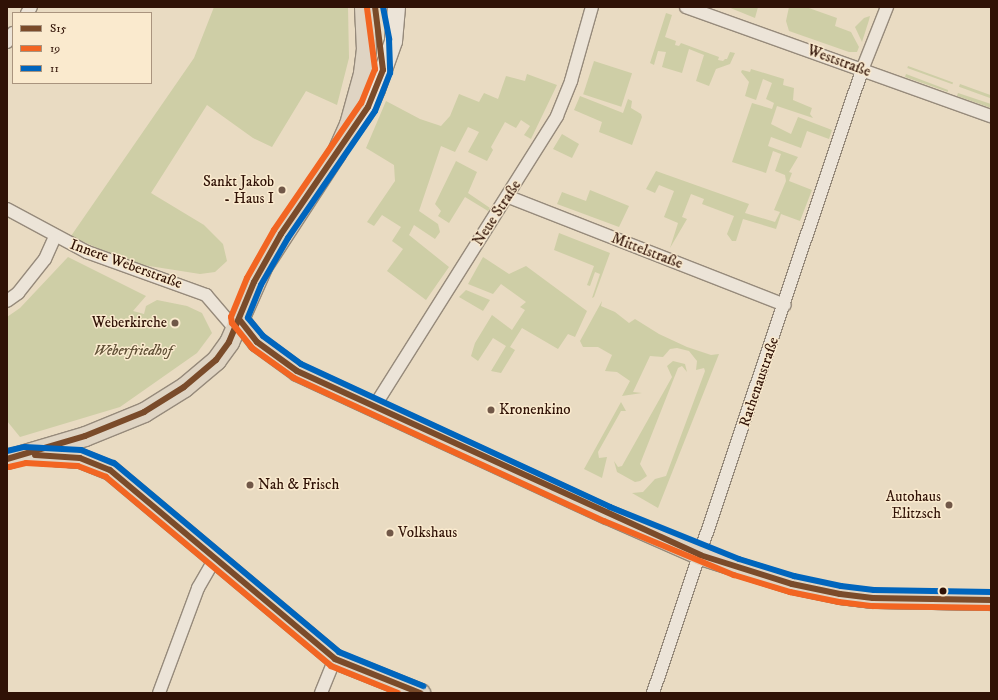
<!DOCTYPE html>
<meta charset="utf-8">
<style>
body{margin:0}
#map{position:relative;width:998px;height:700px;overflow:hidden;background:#e9dbc2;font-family:"IM FELL DW Pica",serif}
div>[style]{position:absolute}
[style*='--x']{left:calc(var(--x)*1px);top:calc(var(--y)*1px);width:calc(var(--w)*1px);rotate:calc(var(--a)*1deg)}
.green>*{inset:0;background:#cecea6;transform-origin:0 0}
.roads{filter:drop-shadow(1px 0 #968a7b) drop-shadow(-1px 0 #968a7b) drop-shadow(0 1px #968a7b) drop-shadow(0 -1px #968a7b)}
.minor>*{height:12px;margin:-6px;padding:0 6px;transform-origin:6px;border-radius:6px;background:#ece4d8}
.secondary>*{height:17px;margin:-8.5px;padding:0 8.5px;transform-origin:8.5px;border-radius:8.5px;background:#ece4d8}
.primary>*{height:19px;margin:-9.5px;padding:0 9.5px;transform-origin:9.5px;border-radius:9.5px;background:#dfd4c3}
.bus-1>*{height:6px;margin:-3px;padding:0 3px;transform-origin:3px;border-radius:3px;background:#7a4b2a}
.bus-2>*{height:6px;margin:-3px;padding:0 3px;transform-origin:3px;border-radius:3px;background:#f26522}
.bus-3>*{height:6px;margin:-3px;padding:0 3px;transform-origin:3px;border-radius:3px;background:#0065bd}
.dots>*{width:11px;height:11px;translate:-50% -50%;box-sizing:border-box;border:2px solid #faeace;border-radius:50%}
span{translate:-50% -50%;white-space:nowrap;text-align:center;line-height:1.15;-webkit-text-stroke:3px #faeace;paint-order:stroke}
.street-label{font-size:15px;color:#301206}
.poi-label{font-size:15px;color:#301206}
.right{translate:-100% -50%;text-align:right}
.left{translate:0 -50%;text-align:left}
.park-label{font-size:15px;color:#605036;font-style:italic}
.frame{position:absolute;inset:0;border:8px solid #301206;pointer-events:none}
.legend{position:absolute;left:12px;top:12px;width:140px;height:72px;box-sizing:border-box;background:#faeace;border:1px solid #a9947e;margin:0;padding:5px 7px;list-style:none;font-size:12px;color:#301206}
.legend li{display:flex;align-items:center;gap:8px;height:20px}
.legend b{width:20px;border:1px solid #a9947e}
</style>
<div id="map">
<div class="green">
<div style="clip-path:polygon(214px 7px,348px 7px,349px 58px,337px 105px,306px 91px,272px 147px,253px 138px,207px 105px,151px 193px,204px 225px,223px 244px,227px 261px,215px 272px,200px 274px,130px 263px,71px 236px,194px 58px)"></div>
<div style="clip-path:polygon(728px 7px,758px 7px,755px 18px)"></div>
<div style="clip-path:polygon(789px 7px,806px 7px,837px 18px,835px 26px,851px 32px,859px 47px,857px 52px,849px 52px,789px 31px,786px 21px)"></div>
<div style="clip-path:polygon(666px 13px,672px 15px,665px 37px,676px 41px,675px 45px,679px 46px,681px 43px,719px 57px,718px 60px,723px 61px,725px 59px,727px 59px,730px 52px,735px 53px,730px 64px,716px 69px,709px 86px,696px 81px,704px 55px,689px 49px,682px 73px,662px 67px,666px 52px,658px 51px,654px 65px,650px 63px)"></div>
<div style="clip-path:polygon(870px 16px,869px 20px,862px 42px,855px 27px,864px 18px)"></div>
<div style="left:594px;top:61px;width:40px;height:35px;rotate:18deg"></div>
<div style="left:908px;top:66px;width:48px;height:2px;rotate:20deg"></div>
<div style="clip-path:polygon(751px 69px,784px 79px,783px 85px,794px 88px,793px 100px,812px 108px,810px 114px,813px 118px,777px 106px,771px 124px,791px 134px,798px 117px,832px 130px,829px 139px,807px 131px,801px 148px,771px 137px,768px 146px,798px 157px,789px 172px,792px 173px,789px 181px,812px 190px,800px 221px,781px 214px,776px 229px,743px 219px,736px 241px,732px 241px,727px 234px,734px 216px,702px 204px,704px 199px,691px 194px,682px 217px,687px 219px,670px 248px,678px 223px,664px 217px,674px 191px,659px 185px,655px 193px,646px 189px,656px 171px,749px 204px,745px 213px,775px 222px,780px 212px,774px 210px,786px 181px,785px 175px,775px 171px,781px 154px,773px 151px,766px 173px,732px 162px,752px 103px,772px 109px,774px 103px,766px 99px,772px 83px,763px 79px,756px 100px,745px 96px,749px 82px,741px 72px,742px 70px,750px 72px)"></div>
<div style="clip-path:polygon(527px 74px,557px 85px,531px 139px,524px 135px,530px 126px,521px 120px,516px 128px,505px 122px,491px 147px,493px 150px,487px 161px,468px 152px,479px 132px,468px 127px,455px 152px,441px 146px,419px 211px,438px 224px,440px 232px,435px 239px,414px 225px,409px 235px,449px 267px,426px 300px,387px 271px,403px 249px,392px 241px,401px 227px,382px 215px,374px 226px,367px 222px,395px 181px,394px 165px,366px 148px,386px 101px,420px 119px,441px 126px,450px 116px,459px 94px,479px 102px,484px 93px,498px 99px,506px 76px,525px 81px)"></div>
<div style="clip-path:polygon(906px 74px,948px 90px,948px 92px,905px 77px)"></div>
<div style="left:960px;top:84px;width:33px;height:3px;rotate:20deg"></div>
<div style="clip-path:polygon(958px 93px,991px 104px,991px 108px,957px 96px)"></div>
<div style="clip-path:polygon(580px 96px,623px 113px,628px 99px,632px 101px,631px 108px,641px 114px,642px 117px,632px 145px,599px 132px,602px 122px,574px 110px)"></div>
<div style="clip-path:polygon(562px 134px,579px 144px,572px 158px,553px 149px)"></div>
<div style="clip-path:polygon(456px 161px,477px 172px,468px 193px,490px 208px,488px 211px,465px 197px,449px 223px,438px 216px,441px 211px,435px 204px)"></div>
<div style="clip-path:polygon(590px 190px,629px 206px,619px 227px,557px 204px,562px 192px,586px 201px)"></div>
<div style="clip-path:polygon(559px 233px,610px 253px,594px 297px,592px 298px,600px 274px,595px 272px,590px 286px,587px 285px,594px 266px,554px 250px)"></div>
<div style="clip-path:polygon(68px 257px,146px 296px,133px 311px,144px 314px,146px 306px,157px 300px,187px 306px,202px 313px,212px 333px,197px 353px,120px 407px,20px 437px,7px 421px,7px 317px,20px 308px)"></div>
<div style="clip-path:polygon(483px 257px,509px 274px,526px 266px,587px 311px,575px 337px,568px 334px,558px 349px,522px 328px,510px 347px,515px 350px,501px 373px,491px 371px,506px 346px,493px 338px,478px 361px,471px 356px,475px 343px,492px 315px,512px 330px,525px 310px,520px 307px,526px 302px,501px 284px,493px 294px,468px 284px)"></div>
<div style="clip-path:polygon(466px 290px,490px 300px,483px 311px,459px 297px)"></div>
<div style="clip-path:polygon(602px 301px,601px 306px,615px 312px,629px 323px,635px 319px,659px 334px,687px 347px,711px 355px,719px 354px,658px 508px,632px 493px,643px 492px,655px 479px,666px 476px,705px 371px,704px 368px,696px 370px,697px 361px,689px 351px,677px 348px,670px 349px,663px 357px,650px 356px,633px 392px,642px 393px,622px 396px,630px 381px,617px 372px,605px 371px,612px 355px,598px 347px,583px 347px,580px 341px)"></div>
<div style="clip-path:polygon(673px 361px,685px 364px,687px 372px,682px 366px,678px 368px,640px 464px,647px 476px,640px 481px,635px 482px,617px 472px,614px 461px,618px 467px,622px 466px,672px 377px,667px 366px)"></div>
<div style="clip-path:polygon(621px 402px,626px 411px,621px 411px,598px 452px,599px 458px,607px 457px,602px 478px,584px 469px)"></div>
</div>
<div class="roads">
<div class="minor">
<div style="--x:686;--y:7;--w:324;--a:19.7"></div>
<div style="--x:27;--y:13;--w:7;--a:-56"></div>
<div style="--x:7;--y:42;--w:11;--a:-56"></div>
<div style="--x:509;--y:197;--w:296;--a:21.4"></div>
<div style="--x:7;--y:209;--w:91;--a:28.3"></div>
<div style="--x:87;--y:252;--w:127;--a:19.9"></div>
<div style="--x:206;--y:295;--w:45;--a:49.5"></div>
<div style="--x:7;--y:301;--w:14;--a:-36"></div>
<div style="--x:18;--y:293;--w:43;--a:-51.5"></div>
<div style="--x:45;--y:259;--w:24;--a:-66"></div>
<div style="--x:374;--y:407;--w:344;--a:-57.8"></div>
<div style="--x:557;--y:116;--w:38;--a:-68"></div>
<div style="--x:571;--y:81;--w:77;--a:-74.2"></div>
<div style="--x:159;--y:693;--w:112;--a:-69.6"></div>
<div style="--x:198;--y:588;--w:34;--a:-60"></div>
<div style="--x:321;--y:693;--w:37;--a:-68"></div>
<div style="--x:653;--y:693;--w:657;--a:-71.45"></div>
<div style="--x:862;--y:70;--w:68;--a:-68.4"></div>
</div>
<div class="secondary">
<div style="--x:348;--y:136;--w:35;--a:-55"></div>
<div style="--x:368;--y:107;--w:20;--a:-66"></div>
<div style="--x:376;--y:89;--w:51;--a:-70.5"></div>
<div style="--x:393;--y:41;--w:34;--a:-85"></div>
</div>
<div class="primary">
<div style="--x:239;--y:319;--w:29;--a:52"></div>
<div style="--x:257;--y:342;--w:49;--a:35.9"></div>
<div style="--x:297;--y:371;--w:341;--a:24.8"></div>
<div style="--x:607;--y:514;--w:102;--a:23.8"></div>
<div style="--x:700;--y:555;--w:96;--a:17.5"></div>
<div style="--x:792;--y:584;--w:49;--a:11.8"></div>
<div style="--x:840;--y:594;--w:33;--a:7"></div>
<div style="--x:873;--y:598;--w:118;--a:1"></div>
<div style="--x:39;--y:455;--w:41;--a:4.2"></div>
<div style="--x:80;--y:458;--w:32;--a:22"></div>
<div style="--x:110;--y:470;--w:294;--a:40"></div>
<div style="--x:335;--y:659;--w:92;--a:21.8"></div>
<div style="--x:7;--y:459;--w:81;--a:-16.4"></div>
<div style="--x:85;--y:436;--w:64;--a:-22.1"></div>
<div style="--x:144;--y:412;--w:47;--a:-32"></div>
<div style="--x:184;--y:387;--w:42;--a:-40.2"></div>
<div style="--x:216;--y:360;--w:22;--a:-54"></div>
<div style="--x:229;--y:342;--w:84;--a:-66.2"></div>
<div style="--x:263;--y:265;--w:134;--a:-56.9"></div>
<div style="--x:336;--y:153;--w:32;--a:-66"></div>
<div style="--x:349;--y:124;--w:53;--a:-74.6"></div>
<div style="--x:363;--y:73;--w:24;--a:-83"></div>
<div style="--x:366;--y:49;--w:42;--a:-92.7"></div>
</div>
</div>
<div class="bus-1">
<div style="--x:239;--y:319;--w:29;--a:52"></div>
<div style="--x:257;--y:342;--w:49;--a:35.9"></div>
<div style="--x:297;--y:371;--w:443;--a:24.5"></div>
<div style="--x:700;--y:555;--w:96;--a:17.5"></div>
<div style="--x:792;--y:584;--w:49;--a:11.8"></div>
<div style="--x:840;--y:594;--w:33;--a:7"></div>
<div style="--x:873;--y:598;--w:118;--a:1"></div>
<div style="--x:35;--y:455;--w:45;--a:3.8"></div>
<div style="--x:80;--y:458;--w:32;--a:22"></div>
<div style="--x:110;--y:470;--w:294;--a:40"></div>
<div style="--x:335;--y:659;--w:92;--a:21.8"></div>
<div style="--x:7;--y:459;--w:81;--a:-16.4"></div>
<div style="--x:85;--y:436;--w:64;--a:-22.1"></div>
<div style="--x:144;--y:412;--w:47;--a:-32"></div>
<div style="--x:184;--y:387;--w:42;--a:-40.2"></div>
<div style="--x:216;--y:360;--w:22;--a:-54"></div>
<div style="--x:229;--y:342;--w:65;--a:-67.4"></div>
<div style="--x:254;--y:282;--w:55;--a:-60.6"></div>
<div style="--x:281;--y:234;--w:154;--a:-55.6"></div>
<div style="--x:368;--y:107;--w:40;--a:-68"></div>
<div style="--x:383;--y:70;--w:64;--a:-97.2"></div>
</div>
<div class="bus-2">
<div style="--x:367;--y:8;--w:62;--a:82.5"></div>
<div style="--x:375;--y:69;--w:37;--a:112"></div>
<div style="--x:361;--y:103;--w:154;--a:124.4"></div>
<div style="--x:274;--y:230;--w:55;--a:119.4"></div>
<div style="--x:247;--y:278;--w:42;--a:112.3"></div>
<div style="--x:231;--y:317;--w:6;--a:81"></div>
<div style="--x:232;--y:323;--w:32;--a:51"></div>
<div style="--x:252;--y:348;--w:52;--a:35.5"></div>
<div style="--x:294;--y:378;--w:341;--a:24.8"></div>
<div style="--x:604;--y:521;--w:141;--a:22.6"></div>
<div style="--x:734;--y:575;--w:59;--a:16.9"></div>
<div style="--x:790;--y:592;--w:50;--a:11.5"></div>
<div style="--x:839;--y:602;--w:34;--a:7"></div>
<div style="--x:873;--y:606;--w:118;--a:1"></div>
<div style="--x:9;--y:467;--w:17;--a:-13"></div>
<div style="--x:26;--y:463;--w:52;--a:3.3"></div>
<div style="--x:78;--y:466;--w:30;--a:21"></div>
<div style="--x:106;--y:477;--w:294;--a:40"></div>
<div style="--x:331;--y:666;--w:72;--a:21.9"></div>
</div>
<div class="bus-3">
<div style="--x:383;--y:7;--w:33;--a:79"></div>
<div style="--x:389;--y:39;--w:34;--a:88"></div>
<div style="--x:390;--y:73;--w:41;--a:111.5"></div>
<div style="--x:375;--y:111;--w:154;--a:124.4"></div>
<div style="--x:288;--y:238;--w:54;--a:119.9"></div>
<div style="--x:261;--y:285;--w:35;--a:112"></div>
<div style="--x:248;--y:318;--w:23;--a:50"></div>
<div style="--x:263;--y:336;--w:47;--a:36.4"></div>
<div style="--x:301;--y:364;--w:340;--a:24.8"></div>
<div style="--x:610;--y:507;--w:139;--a:22"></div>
<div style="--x:739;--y:559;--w:58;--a:17.2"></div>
<div style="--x:794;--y:576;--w:48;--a:12"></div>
<div style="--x:841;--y:586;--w:33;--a:7"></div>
<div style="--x:874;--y:590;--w:117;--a:1"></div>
<div style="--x:7;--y:451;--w:18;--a:-13"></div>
<div style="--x:25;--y:447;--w:56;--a:3.1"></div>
<div style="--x:81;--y:450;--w:35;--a:22"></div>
<div style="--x:114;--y:463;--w:294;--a:40"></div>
<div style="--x:339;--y:652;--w:91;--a:22"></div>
</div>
<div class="dots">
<div style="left:282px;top:190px;background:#715848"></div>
<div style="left:175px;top:323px;background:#715848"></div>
<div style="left:491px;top:410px;background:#715848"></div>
<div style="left:250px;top:485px;background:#715848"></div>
<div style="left:949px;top:505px;background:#715848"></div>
<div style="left:390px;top:533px;background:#715848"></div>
<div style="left:943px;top:591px;background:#301206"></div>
</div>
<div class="street-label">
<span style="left:839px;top:61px;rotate:20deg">Weststraße</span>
<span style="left:497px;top:213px;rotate:-57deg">Neue Straße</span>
<span style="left:647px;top:251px;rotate:21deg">Mittelstraße</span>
<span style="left:126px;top:264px;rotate:20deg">Innere Weberstraße</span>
<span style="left:759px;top:382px;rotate:-71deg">Rathenaustraße</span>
</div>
<div class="poi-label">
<span class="right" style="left:274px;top:190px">Sankt Jakob<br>- Haus I</span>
<span class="right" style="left:167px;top:323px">Weberkirche</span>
<span class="left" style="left:499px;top:410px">Kronenkino</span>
<span class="left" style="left:258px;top:485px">Nah &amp; Frisch</span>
<span class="right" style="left:941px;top:505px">Autohaus<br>Elitzsch</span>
<span class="left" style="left:398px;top:533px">Volkshaus</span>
</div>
<div class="park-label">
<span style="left:133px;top:351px">Weberfriedhof</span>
</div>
<div class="frame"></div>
<ul class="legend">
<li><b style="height:5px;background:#7a4b2a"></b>S15</li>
<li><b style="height:5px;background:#f26522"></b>19</li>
<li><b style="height:5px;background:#0065bd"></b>11</li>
</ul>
</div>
